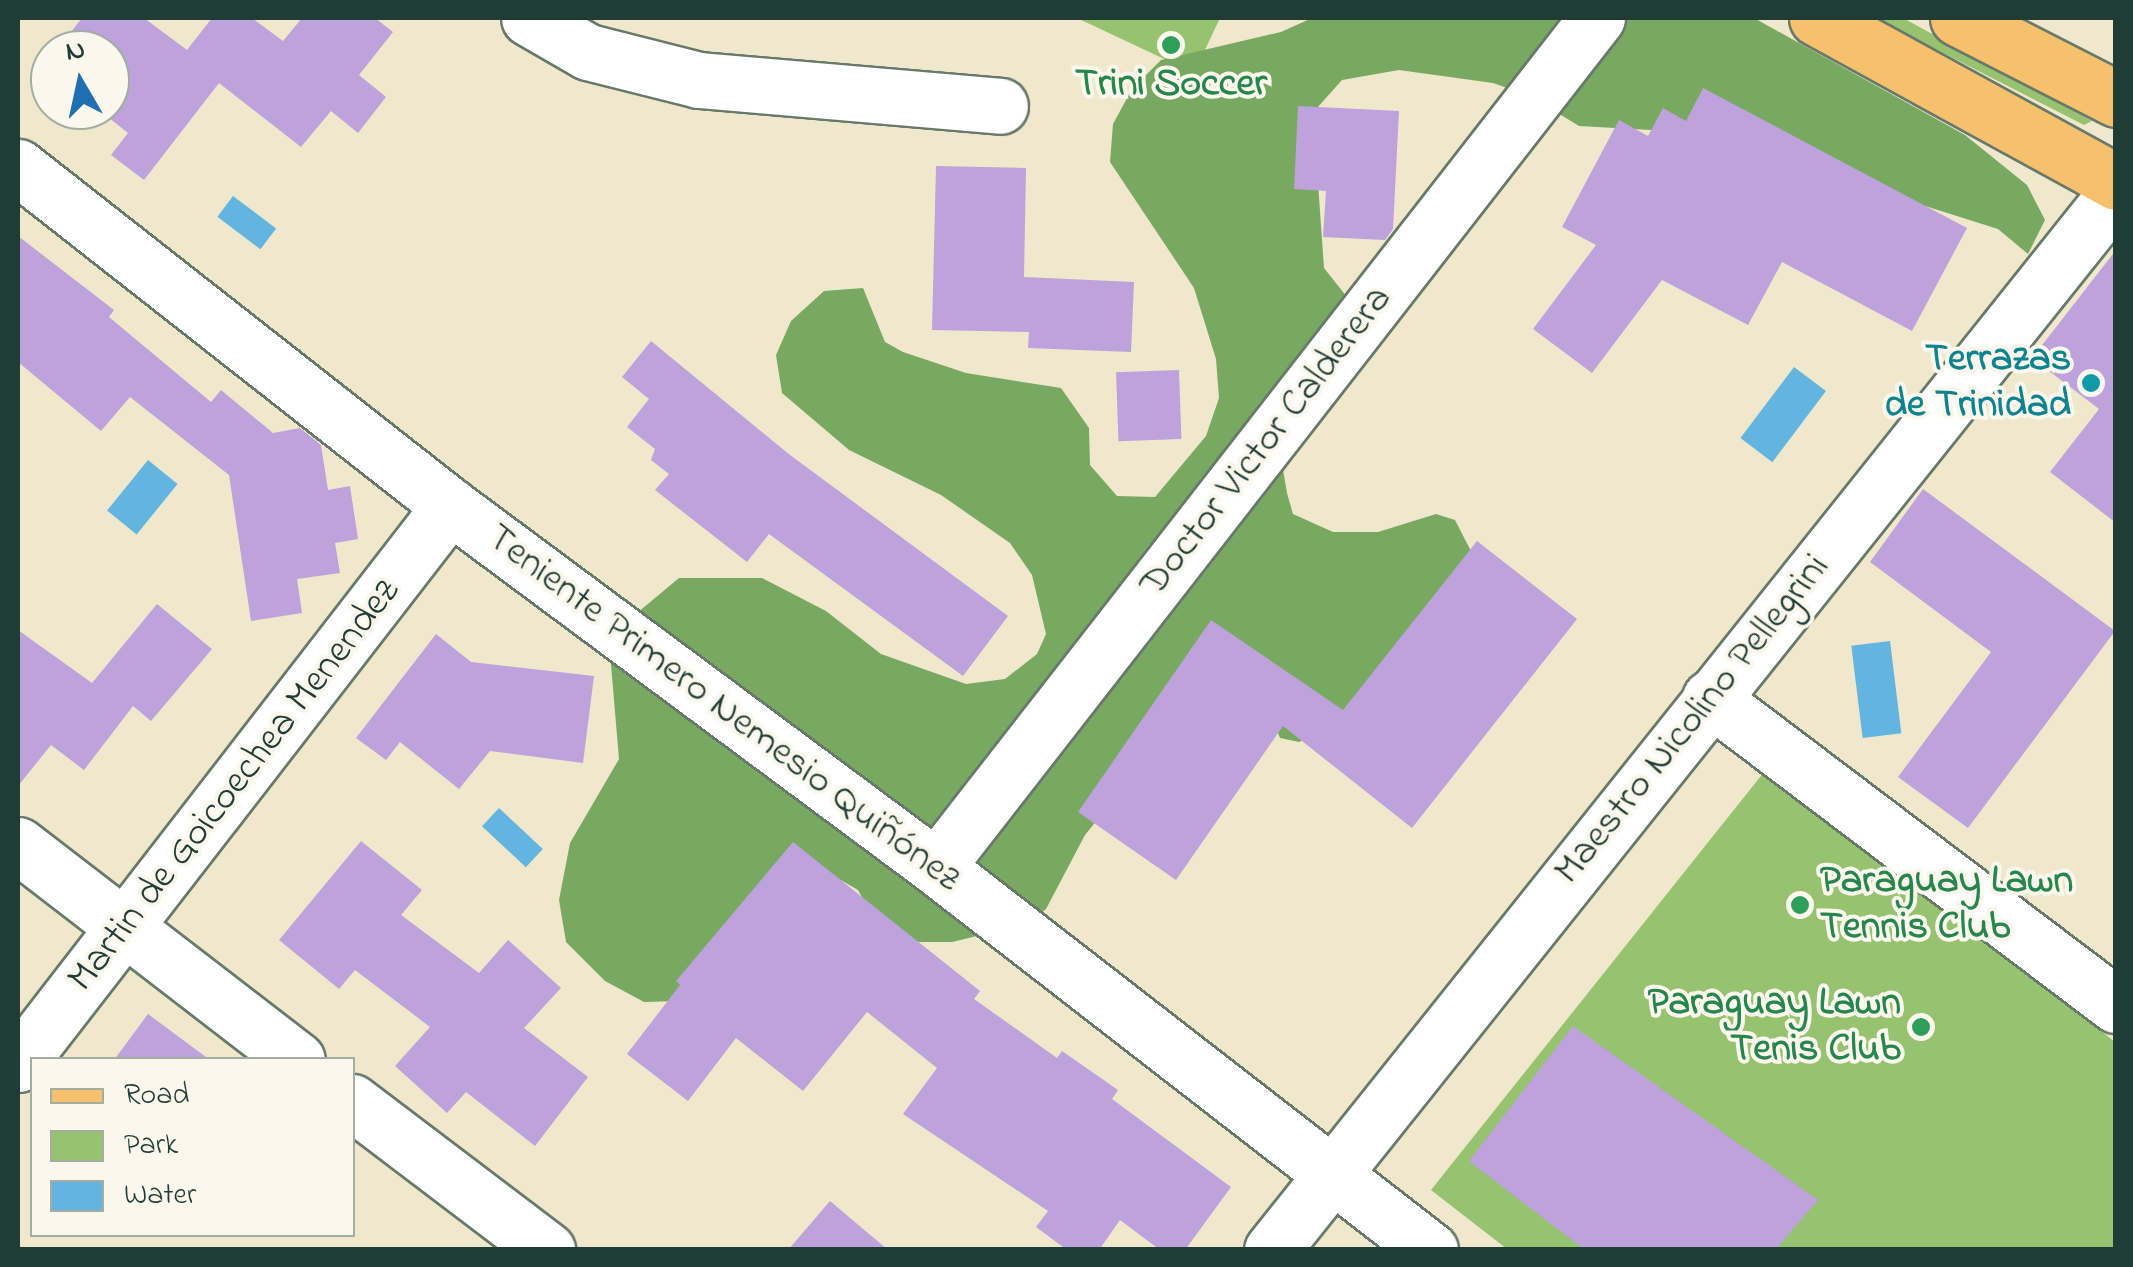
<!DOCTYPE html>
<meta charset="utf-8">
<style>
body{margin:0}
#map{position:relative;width:2133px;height:1267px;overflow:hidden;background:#f0e8cd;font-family:"Indie Flower",sans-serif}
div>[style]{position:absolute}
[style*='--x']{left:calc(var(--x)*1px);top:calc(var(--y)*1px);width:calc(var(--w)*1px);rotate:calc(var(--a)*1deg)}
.green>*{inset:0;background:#97c26f}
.forest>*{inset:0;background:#79a862}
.water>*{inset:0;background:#63b5df;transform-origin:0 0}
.building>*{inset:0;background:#bda2db;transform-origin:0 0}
.roads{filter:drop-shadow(2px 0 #68796a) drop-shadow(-2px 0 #68796a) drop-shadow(0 2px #68796a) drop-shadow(0 -2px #68796a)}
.minor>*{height:55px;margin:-27.5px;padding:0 27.5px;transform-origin:27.5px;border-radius:27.5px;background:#fff}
.primary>*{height:55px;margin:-27.5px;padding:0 27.5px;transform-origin:27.5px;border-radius:27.5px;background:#f7c06c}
.dots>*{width:28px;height:28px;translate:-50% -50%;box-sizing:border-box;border:5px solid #fbf7ec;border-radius:50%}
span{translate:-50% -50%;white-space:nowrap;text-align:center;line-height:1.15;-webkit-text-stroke:8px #fbf7ec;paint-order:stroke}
.leisure-label{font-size:40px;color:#27864d;font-weight:700}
.left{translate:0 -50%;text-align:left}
.right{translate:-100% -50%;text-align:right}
.culture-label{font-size:40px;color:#0d838f;font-weight:700}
.street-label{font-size:40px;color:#1f3d34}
.frame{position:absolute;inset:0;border:20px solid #1f3d34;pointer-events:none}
.legend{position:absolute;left:30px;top:1057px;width:325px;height:180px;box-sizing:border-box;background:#fbf7ec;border:2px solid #a3ada2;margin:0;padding:12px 18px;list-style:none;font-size:30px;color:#1f3d34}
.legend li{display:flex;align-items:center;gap:20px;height:50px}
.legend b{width:50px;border:2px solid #a3ada2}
.north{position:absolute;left:30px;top:30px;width:100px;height:100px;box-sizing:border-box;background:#fbf7ec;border:2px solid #a3ada2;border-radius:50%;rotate:351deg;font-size:28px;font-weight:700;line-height:40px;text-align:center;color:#1f3d34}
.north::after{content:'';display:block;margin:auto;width:35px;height:45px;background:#1f6fb2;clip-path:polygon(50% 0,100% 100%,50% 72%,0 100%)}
</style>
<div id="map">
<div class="green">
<div style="clip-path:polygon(1077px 18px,1220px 18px,1194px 73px)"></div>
<div style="clip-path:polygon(1875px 18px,1903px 18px,2092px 121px,2084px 125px)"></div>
<div style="clip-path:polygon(1768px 767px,2115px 1042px,2115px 1249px,1507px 1249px,1431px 1190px)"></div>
</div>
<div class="forest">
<div style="clip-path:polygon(1312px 18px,1754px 18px,1965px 135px,2027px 185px,2045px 220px,2028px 254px,1998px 229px,1868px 188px,1826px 167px,1651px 130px,1579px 126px,1530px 96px,1493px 83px,1399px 70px,1342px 80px,1317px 108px,1314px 126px,1324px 268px,1351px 302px,1280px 452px,1287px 493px,1293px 514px,1333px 532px,1378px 532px,1436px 514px,1455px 520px,1492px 592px,1370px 712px,1299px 742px,1280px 738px,1257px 682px,1111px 803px,1085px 835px,1046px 909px,1027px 924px,952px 942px,910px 942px,877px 925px,858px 890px,806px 860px,679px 1001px,644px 1002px,605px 981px,566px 942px,559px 900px,570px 843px,619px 759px,610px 653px,631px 618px,679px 578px,762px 578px,826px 611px,881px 654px,966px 684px,1005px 679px,1037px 654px,1046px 634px,1032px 575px,1010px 543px,941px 495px,849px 450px,782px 393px,776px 355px,791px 321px,824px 291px,863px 288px,885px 342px,903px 352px,966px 373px,1061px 388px,1089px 428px,1090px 465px,1117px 496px,1155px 497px,1206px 436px,1219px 398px,1216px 359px,1194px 288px,1110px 162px,1113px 124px,1132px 89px,1161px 60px,1281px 32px)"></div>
</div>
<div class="water">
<div style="left:233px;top:196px;width:54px;height:26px;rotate:37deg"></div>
<div style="left:1794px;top:367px;width:40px;height:89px;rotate:37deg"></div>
<div style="left:148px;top:460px;width:38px;height:65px;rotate:39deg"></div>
<div style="left:1890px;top:641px;width:93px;height:39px;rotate:83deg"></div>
<div style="left:499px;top:808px;width:60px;height:25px;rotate:43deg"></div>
</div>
<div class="building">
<div style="clip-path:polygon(82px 18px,144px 18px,187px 50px,212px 18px,252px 18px,283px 41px,302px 18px,375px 18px,393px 32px,359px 75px,386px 97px,358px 133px,331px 111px,301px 147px,219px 83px,144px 180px,111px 155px,128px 133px,99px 110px,110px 110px,110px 50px,57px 50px)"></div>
<div style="clip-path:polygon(1703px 88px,1967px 228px,1912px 331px,1782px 262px,1748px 325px,1662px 280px,1592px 373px,1533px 329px,1596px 245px,1562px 227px,1619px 120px,1648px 136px,1663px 108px,1686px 121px)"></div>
<div style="clip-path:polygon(1298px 106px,1399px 111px,1393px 229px,1385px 240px,1323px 237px,1326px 191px,1294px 189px)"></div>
<div style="clip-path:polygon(936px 166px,1026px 168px,1024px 277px,1134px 282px,1131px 352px,1028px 348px,1029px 332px,932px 330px)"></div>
<div style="clip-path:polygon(18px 236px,114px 310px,109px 317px,211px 402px,221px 390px,273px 433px,300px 428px,321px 445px,328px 490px,350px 486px,358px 539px,335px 543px,340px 573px,297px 579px,302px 613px,251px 621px,229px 475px,130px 397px,101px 431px,18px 362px)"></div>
<div style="clip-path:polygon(2116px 250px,2116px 523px,2050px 472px,2099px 409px,2032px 358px)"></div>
<div style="clip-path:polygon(651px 341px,790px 455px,1008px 616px,963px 676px,769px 534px,747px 562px,655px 490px,669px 474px,651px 460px,655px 449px,627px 427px,649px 399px,622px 377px)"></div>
<div style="left:1179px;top:370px;width:69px;height:63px;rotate:88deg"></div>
<div style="clip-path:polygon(1923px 489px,2115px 631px,1968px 828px,1898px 777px,1991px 652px,1870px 562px)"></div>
<div style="clip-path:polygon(1477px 541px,1577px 619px,1412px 828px,1283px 726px,1176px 880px,1078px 812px,1211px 620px,1343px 710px)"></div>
<div style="clip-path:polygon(157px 604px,212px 649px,151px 721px,133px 706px,84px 770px,51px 745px,18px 786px,18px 630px,92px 683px)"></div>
<div style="clip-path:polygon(436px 634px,471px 662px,594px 676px,583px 763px,490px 751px,459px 789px,400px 742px,386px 760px,356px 738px)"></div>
<div style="clip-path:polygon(361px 841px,422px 890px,401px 915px,479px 973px,508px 940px,561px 988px,524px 1028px,588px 1077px,535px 1146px,466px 1092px,447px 1113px,395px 1066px,430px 1027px,355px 970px,339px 989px,279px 940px)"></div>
<div style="clip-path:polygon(793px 842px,980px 991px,974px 999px,1057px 1058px,1062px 1051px,1118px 1090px,1112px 1099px,1231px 1187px,1185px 1250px,1160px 1250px,1120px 1220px,1099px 1250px,1067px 1250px,1036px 1227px,1048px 1211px,903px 1114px,937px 1068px,867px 1012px,803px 1091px,736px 1038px,688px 1101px,627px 1054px,680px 985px,676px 981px)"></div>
<div style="clip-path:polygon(148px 1014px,210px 1060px,114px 1060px)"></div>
<div style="clip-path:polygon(1573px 1026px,1818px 1200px,1775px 1250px,1585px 1250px,1469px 1161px)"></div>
<div style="clip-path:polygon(830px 1201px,888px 1250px,788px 1250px)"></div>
</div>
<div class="roads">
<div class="minor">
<div style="--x:529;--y:18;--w:68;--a:30"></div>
<div style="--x:588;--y:52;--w:114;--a:14.2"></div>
<div style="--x:699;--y:80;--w:302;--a:4.9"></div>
<div style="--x:18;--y:167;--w:549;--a:38.12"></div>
<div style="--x:450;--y:506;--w:605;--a:36.6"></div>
<div style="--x:936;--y:867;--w:625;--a:37.79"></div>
<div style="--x:1710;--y:698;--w:509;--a:37.1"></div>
<div style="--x:18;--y:845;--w:352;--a:37.6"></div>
<div style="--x:936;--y:867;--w:1076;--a:-52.1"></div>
<div style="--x:18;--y:1064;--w:706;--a:-52.25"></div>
<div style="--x:352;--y:1102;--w:245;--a:37.2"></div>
<div style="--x:1272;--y:1250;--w:1353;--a:-51.39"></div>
</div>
<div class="primary">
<div style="--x:1817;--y:18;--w:341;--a:28.7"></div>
<div style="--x:1958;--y:18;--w:178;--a:27.1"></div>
</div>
</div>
<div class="dots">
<div style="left:1171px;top:45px;background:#2e9e5b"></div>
<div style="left:2091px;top:383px;background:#0f9aa8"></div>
<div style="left:1800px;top:905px;background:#2e9e5b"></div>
<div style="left:1921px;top:1027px;background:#2e9e5b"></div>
</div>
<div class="leisure-label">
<span style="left:1171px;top:85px">Trini Soccer</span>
<span class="left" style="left:1820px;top:905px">Paraguay Lawn<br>Tennis Club</span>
<span class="right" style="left:1901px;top:1027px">Paraguay Lawn<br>Tenis Club</span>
</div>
<div class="culture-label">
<span class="right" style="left:2071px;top:383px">Terrazas<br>de Trinidad</span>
</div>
<div class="street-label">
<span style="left:1267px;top:442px;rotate:-52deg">Doctor Victor Calderera</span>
<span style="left:723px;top:709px;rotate:37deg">Teniente Primero Nemesio Quiñónez</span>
<span style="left:1693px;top:720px;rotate:-51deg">Maestro Nicolino Pellegrini</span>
<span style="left:235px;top:786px;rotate:-52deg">Martin de Goicoechea Menendez</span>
</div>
<div class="frame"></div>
<ul class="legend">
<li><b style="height:12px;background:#f7c06c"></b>Road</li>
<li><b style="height:28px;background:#97c26f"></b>Park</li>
<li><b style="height:28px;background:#63b5df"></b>Water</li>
</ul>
<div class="north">N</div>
</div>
